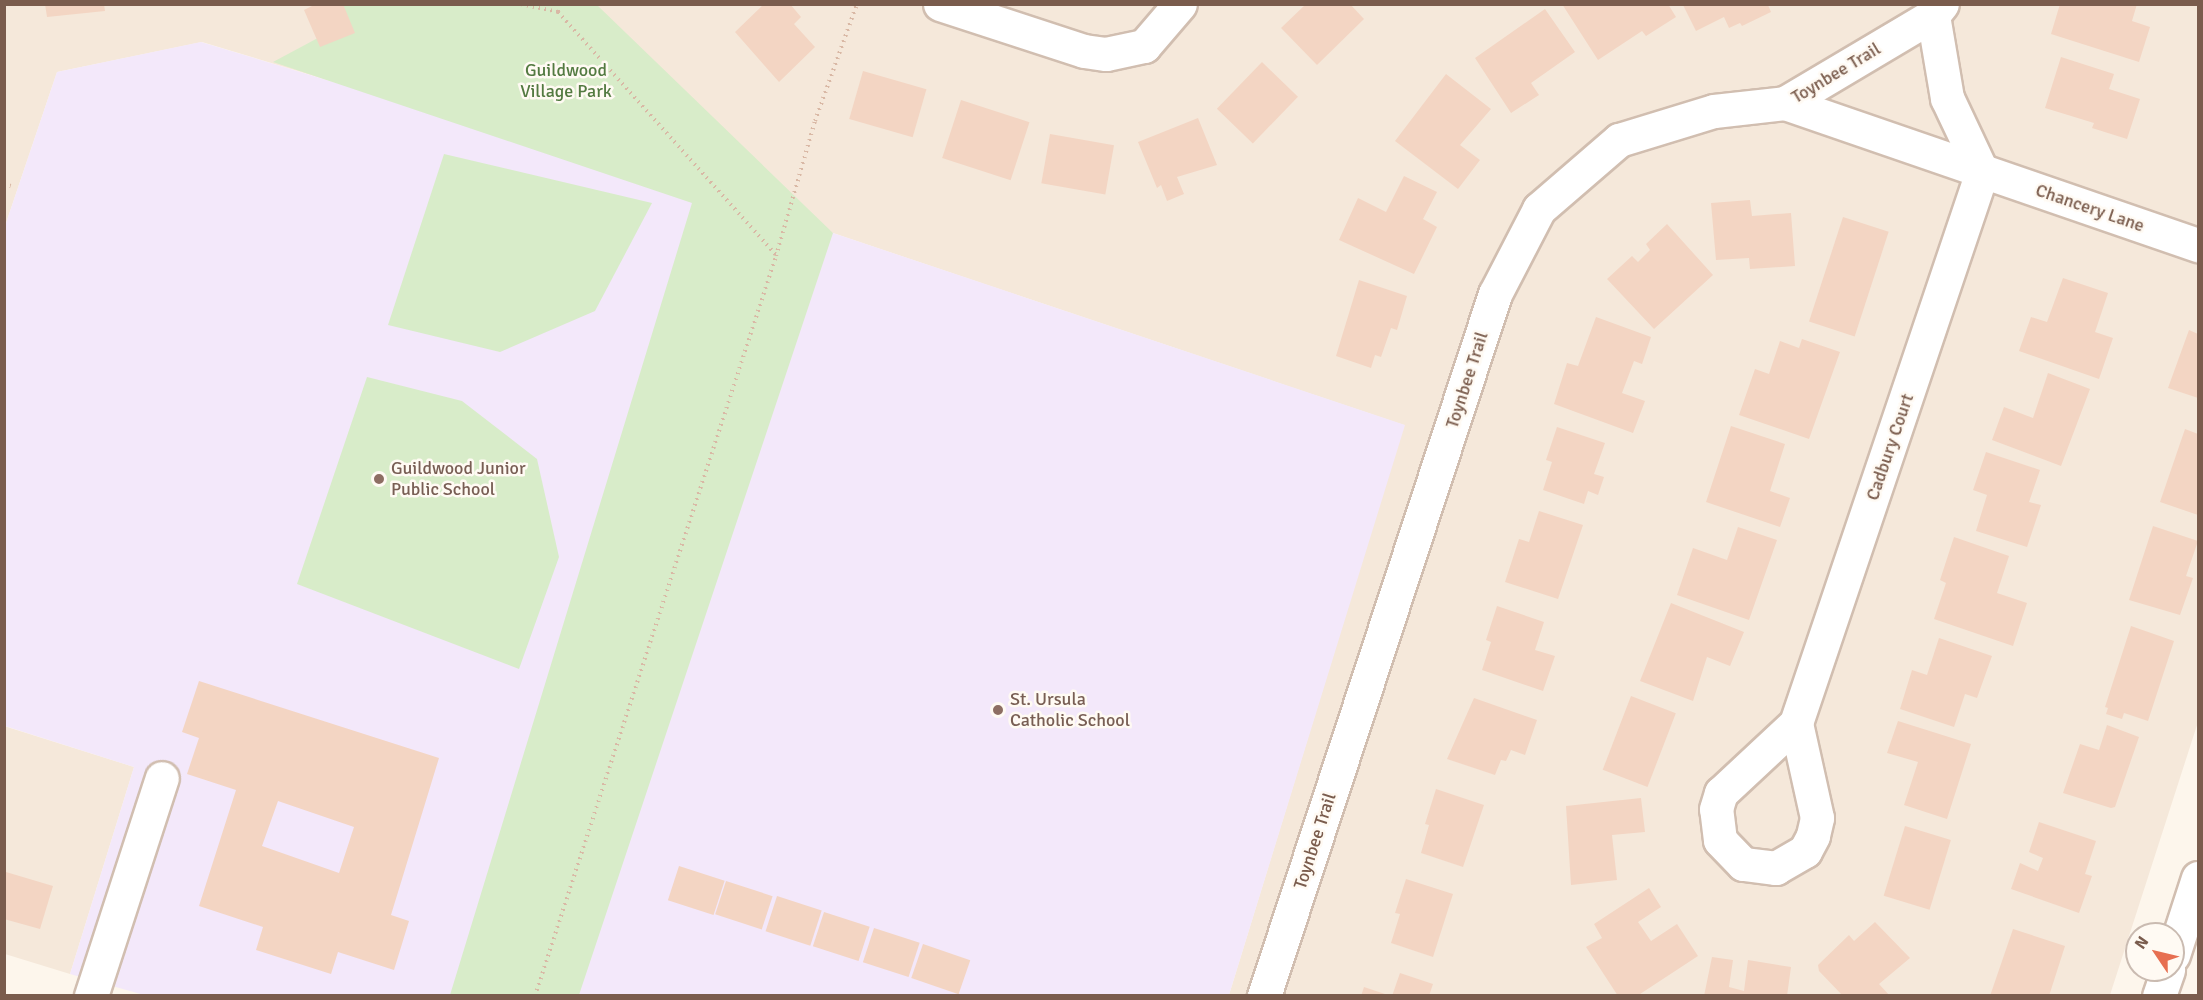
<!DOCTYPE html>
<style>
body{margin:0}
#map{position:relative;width:2203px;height:1000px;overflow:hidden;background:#fdf6ec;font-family:Signika,sans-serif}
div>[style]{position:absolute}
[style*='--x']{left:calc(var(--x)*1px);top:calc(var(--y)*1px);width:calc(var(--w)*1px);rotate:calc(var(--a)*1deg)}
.residential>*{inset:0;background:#f5e8da}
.education>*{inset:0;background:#f3e8fa}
.green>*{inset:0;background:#d8ecc9}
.building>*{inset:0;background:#f3d5c3;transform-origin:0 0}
.path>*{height:4px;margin-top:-2px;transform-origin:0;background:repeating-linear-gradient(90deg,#d9b8a5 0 1.5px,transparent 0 6px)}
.roads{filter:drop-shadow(2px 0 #d1beb0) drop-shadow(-2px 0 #d1beb0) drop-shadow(0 2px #d1beb0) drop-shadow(0 -2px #d1beb0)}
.minor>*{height:33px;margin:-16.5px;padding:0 16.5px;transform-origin:16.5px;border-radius:16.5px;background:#fff}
.dots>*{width:16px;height:16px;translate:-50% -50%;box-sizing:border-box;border:3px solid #fffaf3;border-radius:50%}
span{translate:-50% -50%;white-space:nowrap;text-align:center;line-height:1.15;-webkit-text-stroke:5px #fffaf3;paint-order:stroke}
.park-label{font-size:18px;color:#537a41}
.street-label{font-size:18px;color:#7a5c4d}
.education-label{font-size:18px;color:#785e54}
.left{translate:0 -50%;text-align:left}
.frame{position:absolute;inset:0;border:6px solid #7a5c4d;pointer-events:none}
.north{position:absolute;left:2125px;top:922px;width:60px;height:60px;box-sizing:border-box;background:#fffaf3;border:2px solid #cabbb1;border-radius:50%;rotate:305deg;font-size:16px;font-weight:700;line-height:24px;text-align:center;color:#7a5c4d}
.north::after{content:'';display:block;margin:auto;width:21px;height:27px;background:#e76f51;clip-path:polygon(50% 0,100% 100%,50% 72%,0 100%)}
</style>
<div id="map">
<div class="residential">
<div style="clip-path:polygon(5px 5px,2198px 5px,2198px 722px,2110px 995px,1229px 995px,1404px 425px,833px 233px,202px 42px,57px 72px,5px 226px)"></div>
<div style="clip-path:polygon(4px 726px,134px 767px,70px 974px,5px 954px)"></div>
</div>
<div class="education">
<div style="clip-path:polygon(201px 42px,833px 233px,1405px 425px,1229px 995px,144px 995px,70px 974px,134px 767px,5px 726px,5px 226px,57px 72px)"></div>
</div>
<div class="green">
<div style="clip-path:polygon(336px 5px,597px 5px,833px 233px,579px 995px,450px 995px,692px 203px,273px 62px,344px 24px)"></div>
<div style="clip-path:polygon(444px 154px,652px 203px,595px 311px,500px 352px,388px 325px)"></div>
<div style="clip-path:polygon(367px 377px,462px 401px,537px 459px,559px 557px,519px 669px,297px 584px)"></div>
</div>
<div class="building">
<div style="clip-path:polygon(45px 4px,104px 4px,105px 11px,47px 17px)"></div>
<div style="clip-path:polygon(316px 4px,343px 4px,355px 33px,320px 47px,304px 10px)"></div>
<div style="clip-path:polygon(764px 4px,790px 4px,801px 17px,794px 24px,815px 47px,779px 82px,735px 32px)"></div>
<div style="clip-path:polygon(1306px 4px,1350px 4px,1364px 19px,1317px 65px,1281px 28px)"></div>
<div style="clip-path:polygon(1562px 4px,1668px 4px,1676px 17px,1646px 36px,1642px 31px,1598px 60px)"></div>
<div style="clip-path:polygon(2060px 4px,2137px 4px,2132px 21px,2150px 27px,2139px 62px,2051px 34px)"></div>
<div style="clip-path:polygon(1683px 5px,1768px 5px,1771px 12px,1742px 26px,1740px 23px,1729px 28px,1724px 17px,1696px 31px)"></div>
<div style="clip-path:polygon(1545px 9px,1575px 52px,1531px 83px,1539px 95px,1511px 113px,1475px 58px)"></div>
<div style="clip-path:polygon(2061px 57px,2114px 74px,2109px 89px,2140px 99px,2127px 139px,2092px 128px,2094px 123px,2045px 108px)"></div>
<div style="left:1262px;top:62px;width:50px;height:65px;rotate:44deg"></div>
<div style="left:863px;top:71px;width:66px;height:50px;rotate:16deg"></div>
<div style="clip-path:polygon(1446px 74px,1491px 109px,1460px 145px,1480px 160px,1458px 189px,1395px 141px)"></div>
<div style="left:961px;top:100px;width:72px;height:61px;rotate:18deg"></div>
<div style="clip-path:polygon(1198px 118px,1217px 165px,1177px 177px,1184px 194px,1167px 201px,1161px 185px,1157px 188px,1138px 142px)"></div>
<div style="left:1050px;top:134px;width:65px;height:50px;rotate:10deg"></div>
<div style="clip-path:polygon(1404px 176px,1437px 192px,1423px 219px,1437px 227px,1414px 274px,1339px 240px,1358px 198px,1386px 212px)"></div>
<div style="clip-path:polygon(1750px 200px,1752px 216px,1791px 213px,1795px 266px,1750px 269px,1749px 258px,1716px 260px,1711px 203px)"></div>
<div style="left:1843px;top:217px;width:48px;height:110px;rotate:18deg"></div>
<div style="clip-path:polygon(1667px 224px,1713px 275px,1654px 329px,1607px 279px,1632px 256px,1638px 262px,1650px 250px,1646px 244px)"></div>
<div style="clip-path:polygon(2063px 278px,2108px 293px,2095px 332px,2113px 338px,2099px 379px,2019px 351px,2031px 317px,2047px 322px)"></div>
<div style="clip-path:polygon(1359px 280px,1407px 296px,1397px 330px,1391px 328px,1381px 357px,1375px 355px,1371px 368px,1336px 356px)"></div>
<div style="clip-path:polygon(1596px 317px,1651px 337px,1642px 364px,1634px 361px,1622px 393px,1645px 401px,1633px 433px,1554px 404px,1567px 363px,1578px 366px)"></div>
<div style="clip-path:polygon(2189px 330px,2198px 334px,2198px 398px,2168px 388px)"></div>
<div style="clip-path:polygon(1802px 339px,1840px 352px,1809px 439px,1739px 415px,1755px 369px,1769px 374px,1780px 341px,1799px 348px)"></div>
<div style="clip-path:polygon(2048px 373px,2090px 389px,2061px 466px,1992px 440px,2004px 407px,2033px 418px)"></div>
<div style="clip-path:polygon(1731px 426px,1785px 444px,1770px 491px,1790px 498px,1780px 527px,1706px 502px)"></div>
<div style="clip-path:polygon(1557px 427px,1605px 443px,1594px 474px,1604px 477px,1598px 495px,1588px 491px,1584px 504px,1543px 490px,1552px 462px,1546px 460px)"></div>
<div style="clip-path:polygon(2185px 429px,2198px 434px,2198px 515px,2160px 502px)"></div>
<div style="clip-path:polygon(1986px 452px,2040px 470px,2029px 502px,2041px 505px,2027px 547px,1976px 531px,1987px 495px,1973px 490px)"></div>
<div style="clip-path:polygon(1539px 511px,1583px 525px,1558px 599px,1505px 582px,1519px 539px,1529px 542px)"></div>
<div style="clip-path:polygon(2153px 526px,2198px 541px,2186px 576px,2193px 578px,2180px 615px,2129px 600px)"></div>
<div style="clip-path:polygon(1738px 527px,1777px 540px,1749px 620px,1677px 595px,1693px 548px,1727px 560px)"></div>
<div style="clip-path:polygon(1954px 537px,2009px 556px,1997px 593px,2027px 603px,2013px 646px,1934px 619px,1946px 583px,1940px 580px)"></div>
<div style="clip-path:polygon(1671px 603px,1744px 632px,1730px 666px,1707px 657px,1693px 701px,1640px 681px)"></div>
<div style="clip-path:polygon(1497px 606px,1544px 622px,1535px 650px,1555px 656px,1543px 691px,1482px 670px,1491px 642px,1486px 640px)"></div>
<div style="clip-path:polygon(2131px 626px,2174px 641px,2148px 721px,2124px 713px,2122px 719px,2106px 714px,2108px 708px,2105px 707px)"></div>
<div style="clip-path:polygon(1939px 638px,1992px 656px,1977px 698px,1965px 694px,1954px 727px,1900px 709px,1912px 670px,1927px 675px)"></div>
<div style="clip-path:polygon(evenodd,199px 681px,439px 758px,391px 915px,409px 921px,394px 970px,338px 952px,331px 974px,256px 950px,263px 927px,199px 906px,236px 790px,187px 774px,199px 738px,182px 732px,199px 681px,278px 801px,354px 827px,339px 873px,262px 846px,278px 801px)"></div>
<div style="left:1631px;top:696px;width:48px;height:79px;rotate:21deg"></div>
<div style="clip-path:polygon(1474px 698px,1537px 720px,1525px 755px,1511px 750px,1506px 761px,1501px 760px,1495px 775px,1447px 759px)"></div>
<div style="clip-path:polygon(1898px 721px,1971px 744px,1947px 819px,1904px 805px,1918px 762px,1887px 753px)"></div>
<div style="clip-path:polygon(2107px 725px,2139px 737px,2115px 807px,2111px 808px,2063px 793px,2080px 744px,2099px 750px)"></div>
<div style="clip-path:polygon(1436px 789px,1484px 805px,1463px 867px,1421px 853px,1429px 825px,1425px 824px)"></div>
<div style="clip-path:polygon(1641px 798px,1645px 832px,1612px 835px,1617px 880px,1571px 885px,1566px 806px)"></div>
<div style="clip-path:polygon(2039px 822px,2096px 841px,2085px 874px,2092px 876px,2079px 913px,2011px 889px,2020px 863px,2038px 871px,2043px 858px,2029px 852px)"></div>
<div style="left:1905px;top:826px;width:48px;height:73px;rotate:17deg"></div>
<div style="left:679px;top:866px;width:48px;height:36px;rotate:18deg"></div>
<div style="clip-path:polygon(6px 872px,53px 886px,40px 929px,4px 919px)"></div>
<div style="clip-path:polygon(1406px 879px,1453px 894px,1433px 957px,1391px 943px,1400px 914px,1395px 913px)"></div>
<div style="left:726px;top:881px;width:49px;height:35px;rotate:18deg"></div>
<div style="clip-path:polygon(1649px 888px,1661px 907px,1638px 922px,1651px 941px,1677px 924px,1698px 956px,1637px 996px,1618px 996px,1586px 947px,1602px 938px,1594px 924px)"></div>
<div style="left:777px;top:896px;width:47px;height:37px;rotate:18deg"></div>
<div style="left:824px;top:912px;width:48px;height:36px;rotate:18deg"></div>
<div style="clip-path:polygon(1875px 922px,1910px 958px,1879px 984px,1890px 996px,1843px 996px,1819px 971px,1818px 965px,1849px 935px,1854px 941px)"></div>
<div style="left:874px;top:928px;width:48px;height:36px;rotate:18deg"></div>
<div style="clip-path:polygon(2013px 929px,2065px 946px,2049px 996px,1990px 996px)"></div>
<div style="left:923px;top:944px;width:50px;height:36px;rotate:19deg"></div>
<div style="clip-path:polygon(1712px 957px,1733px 960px,1729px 987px,1744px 991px,1748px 960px,1791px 967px,1787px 996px,1704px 996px)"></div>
<div style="clip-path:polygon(1400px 973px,1433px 984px,1429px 996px,1392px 996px)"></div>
<div style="clip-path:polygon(1364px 987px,1388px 995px,1388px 996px,1361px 996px)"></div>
</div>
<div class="path">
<div style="--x:521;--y:4;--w:38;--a:12"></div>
<div style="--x:558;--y:12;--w:326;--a:48.1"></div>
<div style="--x:558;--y:12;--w:8;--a:-90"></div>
<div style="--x:4;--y:184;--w:7;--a:16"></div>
<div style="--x:535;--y:996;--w:778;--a:-71.96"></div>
<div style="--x:776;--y:256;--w:141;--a:-73.9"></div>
<div style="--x:815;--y:121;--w:124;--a:-70.3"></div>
</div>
<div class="roads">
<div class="minor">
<div style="--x:940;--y:4;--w:151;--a:18.1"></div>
<div style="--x:1084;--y:51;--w:22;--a:8"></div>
<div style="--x:1106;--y:54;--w:39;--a:-12"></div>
<div style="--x:1144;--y:46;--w:55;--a:-49.4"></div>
<div style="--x:1785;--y:103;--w:437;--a:19"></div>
<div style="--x:1796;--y:723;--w:582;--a:-71.35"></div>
<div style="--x:1982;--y:172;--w:82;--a:-115.3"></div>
<div style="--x:1947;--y:98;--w:84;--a:-99.6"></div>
<div style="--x:1796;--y:723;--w:97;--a:77.5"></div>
<div style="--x:1817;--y:818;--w:18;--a:103"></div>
<div style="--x:1813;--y:836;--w:17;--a:118"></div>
<div style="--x:1805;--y:851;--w:34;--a:150"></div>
<div style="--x:1776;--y:868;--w:33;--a:-173"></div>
<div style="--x:1743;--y:864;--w:33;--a:-134"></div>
<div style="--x:1720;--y:840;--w:31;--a:-97"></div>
<div style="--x:1716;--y:809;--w:17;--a:-73"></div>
<div style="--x:1721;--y:793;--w:103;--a:-43"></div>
<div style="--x:2173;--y:955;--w:81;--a:-72"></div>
<div style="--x:91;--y:996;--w:229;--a:-72"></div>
<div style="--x:1264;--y:996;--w:739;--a:-71.79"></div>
<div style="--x:1495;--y:294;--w:96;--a:-62.6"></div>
<div style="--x:1539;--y:209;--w:106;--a:-40.8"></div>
<div style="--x:1619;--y:140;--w:99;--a:-17"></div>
<div style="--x:1714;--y:111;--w:71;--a:-6.4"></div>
<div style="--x:1785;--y:103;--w:172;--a:-30.7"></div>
<div style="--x:1933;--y:15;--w:14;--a:-51"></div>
<div style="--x:2159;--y:996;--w:28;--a:-71"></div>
</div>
</div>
<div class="dots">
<div style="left:379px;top:479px;background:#8d6e63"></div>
<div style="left:998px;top:710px;background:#8d6e63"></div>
</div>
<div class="park-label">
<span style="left:566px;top:81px">Guildwood<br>Village Park</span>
</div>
<div class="street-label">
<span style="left:1836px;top:73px;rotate:-31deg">Toynbee Trail</span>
<span style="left:2090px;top:208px;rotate:19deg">Chancery Lane</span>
<span style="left:1467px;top:380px;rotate:-72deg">Toynbee Trail</span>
<span style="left:1890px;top:447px;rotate:-71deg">Cadbury Court</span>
<span style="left:1315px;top:841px;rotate:-72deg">Toynbee Trail</span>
</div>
<div class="education-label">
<span class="left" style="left:391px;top:479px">Guildwood Junior<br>Public School</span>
<span class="left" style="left:1010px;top:710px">St. Ursula<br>Catholic School</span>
</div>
<div class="frame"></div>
<div class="north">N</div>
</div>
